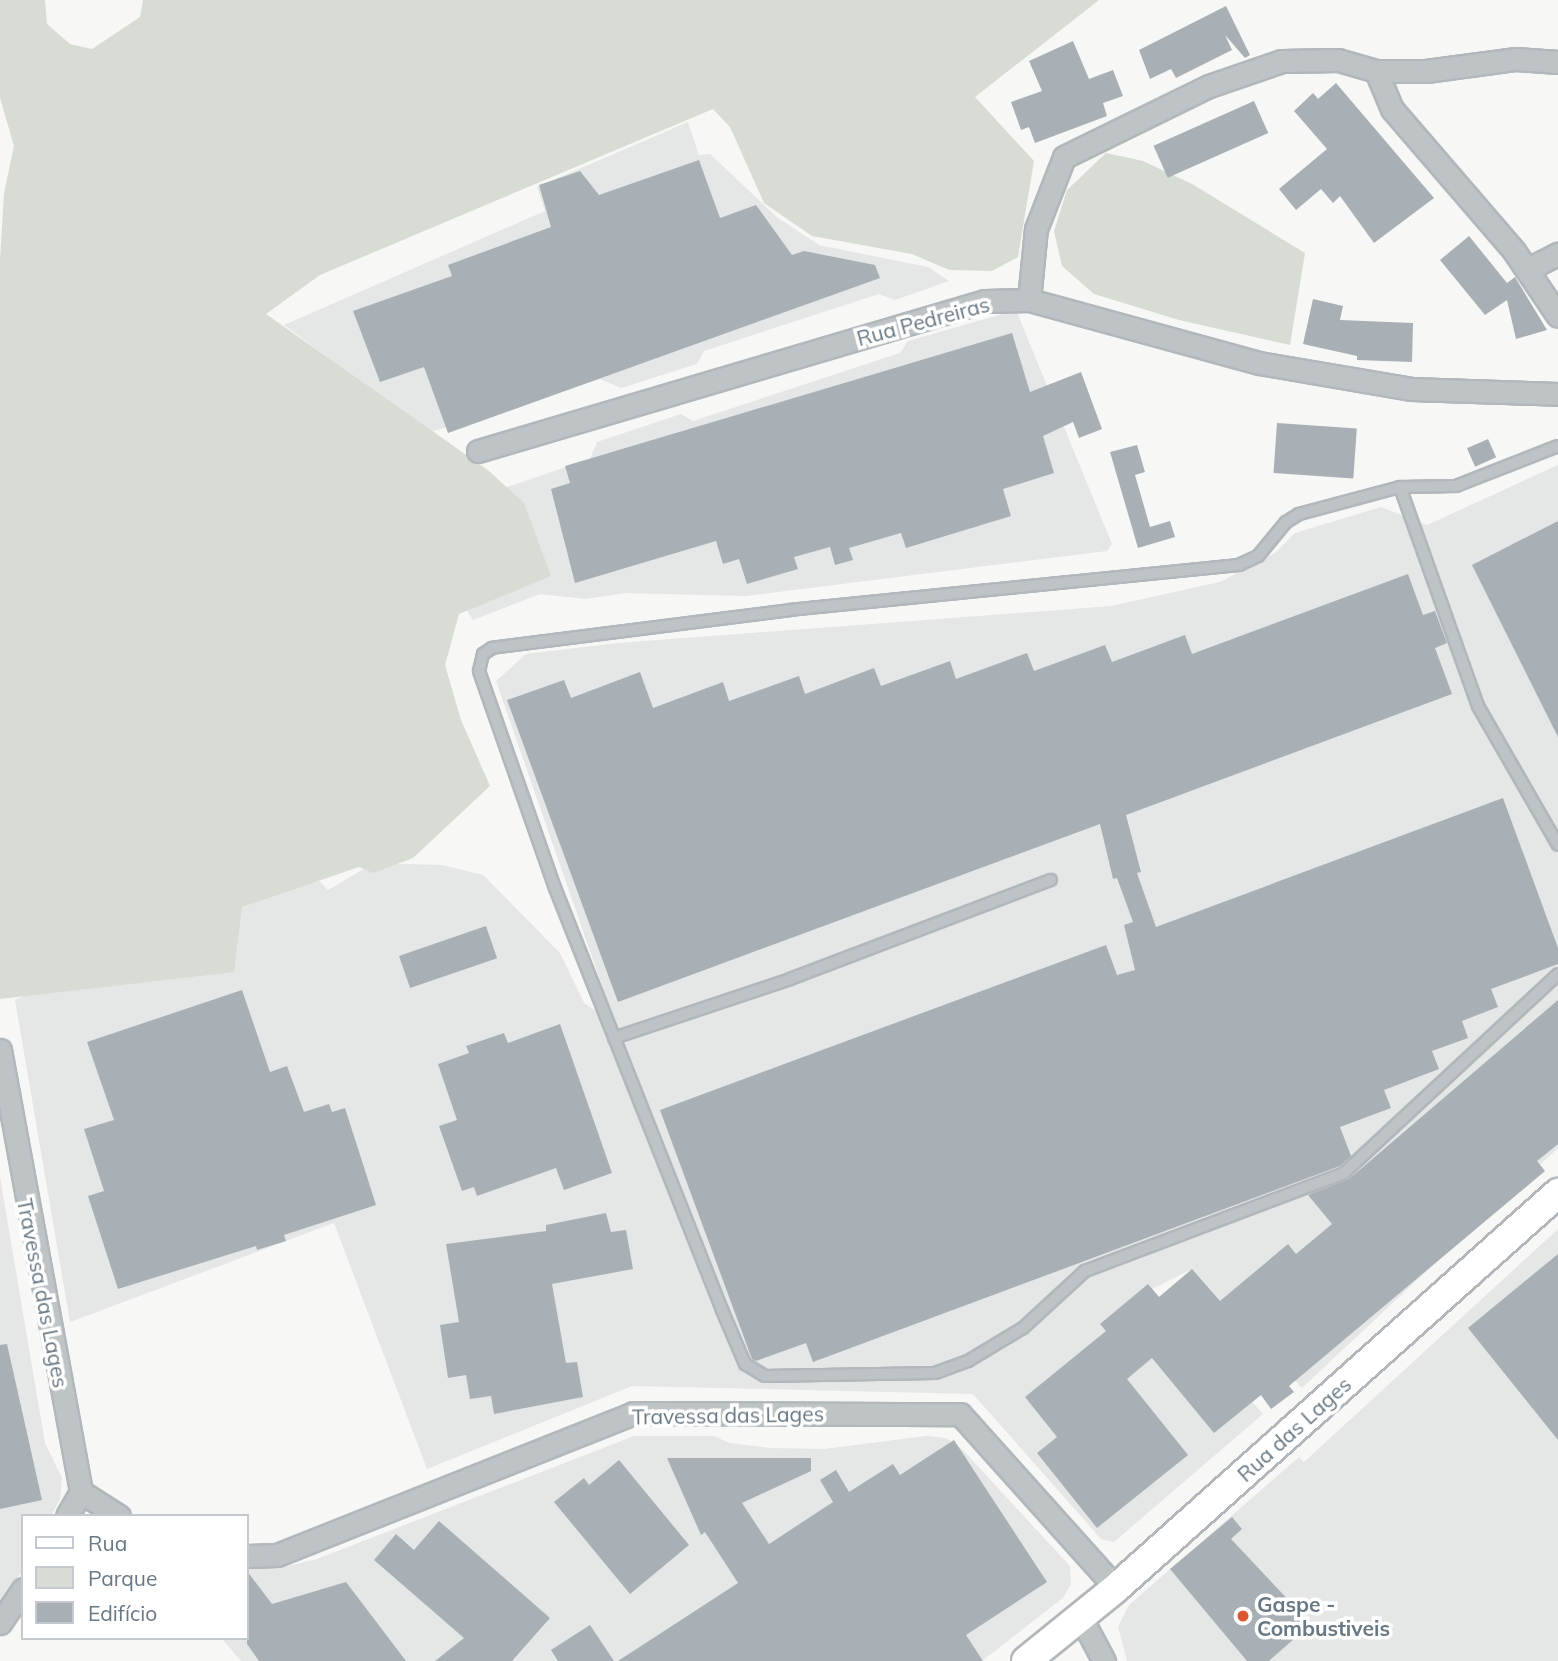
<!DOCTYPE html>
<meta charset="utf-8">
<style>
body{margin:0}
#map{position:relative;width:1558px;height:1661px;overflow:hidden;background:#f7f7f5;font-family:Mulish,sans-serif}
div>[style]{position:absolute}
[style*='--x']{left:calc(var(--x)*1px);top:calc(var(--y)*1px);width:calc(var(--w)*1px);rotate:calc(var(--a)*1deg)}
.built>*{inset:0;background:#e5e6e6}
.green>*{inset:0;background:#d7dcd4}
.building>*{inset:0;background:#a8b0b5;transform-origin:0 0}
.roads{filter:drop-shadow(2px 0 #b1b7bb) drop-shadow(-2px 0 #b1b7bb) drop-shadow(0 2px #b1b7bb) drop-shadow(0 -2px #b1b7bb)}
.service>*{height:10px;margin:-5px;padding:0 5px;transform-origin:5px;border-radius:5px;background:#bec3c6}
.minor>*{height:21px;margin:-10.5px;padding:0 10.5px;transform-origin:10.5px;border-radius:10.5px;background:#bec3c6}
.secondary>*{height:28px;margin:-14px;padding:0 14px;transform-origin:14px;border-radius:14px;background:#fff}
.dots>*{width:19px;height:19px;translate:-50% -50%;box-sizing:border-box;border:4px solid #fff;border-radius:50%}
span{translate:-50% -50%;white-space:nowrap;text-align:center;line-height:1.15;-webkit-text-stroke:7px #fff;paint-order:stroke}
.street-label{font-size:21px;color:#687884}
.poi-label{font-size:21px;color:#687884;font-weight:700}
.left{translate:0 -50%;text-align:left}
.legend{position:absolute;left:21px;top:1514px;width:228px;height:126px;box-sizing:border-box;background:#fff;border:2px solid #c3c9ce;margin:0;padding:9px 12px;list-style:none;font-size:21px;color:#687884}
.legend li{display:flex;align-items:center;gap:14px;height:35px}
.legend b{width:35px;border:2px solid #c3c9ce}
</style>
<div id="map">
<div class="built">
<div style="clip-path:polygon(688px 122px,699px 155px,710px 154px,778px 218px,819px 245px,928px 267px,949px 281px,895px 300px,879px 294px,704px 351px,697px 364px,621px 388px,600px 379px,431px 432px,504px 488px,590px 459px,597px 442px,681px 414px,693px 421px,900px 353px,908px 341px,1016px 310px,1112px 544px,1107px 551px,746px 596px,626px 593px,586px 599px,540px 594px,473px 620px,389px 483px,429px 432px,284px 325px,545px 211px,537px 187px)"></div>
<div style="clip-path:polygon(1558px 465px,1558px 1148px,1302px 1388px,1190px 1270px,1152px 1289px,1263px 1414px,1114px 1542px,1101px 1539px,973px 1394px,632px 1386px,427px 1469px,334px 1223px,70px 1322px,15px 1000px,114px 952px,271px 831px,328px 890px,374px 863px,442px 865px,483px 875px,560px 953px,584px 1003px,615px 1023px,496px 681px,526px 654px,618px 643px,1111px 606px,1220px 582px,1275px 553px,1295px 533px,1381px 507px,1427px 525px)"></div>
<div style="clip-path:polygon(0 1177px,45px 1443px,62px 1478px,60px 1499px,51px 1516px,23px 1516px,23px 1569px,0 1608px)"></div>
<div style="clip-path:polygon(1558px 1229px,1558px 1661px,1127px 1661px,1118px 1627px,1129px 1605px,1299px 1457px,1304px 1462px)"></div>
<div style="clip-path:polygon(634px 1436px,714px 1436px,729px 1443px,771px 1448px,824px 1449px,926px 1436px,946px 1438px,961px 1448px,1070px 1566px,1071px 1584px,1063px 1598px,982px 1661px,241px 1661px,221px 1638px,247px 1638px,247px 1568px,280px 1568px,317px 1559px)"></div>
</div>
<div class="green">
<div style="clip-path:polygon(0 0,45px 0,47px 24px,70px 44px,92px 49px,140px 17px,143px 0,1099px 0,975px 97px,1034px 161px,1018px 257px,992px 271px,949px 270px,912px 254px,812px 236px,764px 203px,730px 127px,713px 109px,320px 275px,266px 314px,489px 471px,524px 503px,551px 576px,459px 614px,445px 665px,461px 720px,490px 786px,413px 858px,373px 873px,359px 867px,242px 907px,234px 972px,0 999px,0 260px,4px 193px,14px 146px,0 98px)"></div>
<div style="clip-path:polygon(1106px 153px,1143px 161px,1192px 184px,1305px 253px,1290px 345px,1179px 320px,1094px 294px,1062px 266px,1054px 231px,1067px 190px)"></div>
</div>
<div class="building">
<div style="clip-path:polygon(1226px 6px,1250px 55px,1245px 58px,1225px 35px,1232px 50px,1176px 78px,1171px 69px,1150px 79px,1139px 50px)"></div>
<div style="clip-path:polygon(1073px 41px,1089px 79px,1113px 70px,1123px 96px,1103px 103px,1107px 116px,1035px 143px,1029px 127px,1021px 130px,1011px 102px,1042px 91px,1029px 61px)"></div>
<div style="clip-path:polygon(1336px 83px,1434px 198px,1374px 243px,1340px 196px,1333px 203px,1321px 189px,1296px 210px,1279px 189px,1327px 149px,1294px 111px,1313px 93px,1318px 99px)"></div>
<div style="left:1254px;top:101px;width:35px;height:110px;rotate:66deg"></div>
<div style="clip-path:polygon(699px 160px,720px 218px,756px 205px,792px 255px,804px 251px,875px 265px,880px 278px,448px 433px,424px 367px,380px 382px,353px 311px,452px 276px,448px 265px,551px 227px,539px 185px,580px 171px,599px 195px)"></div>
<div style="clip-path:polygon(1469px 236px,1507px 283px,1515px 277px,1547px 330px,1516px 339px,1507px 300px,1485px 315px,1440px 260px)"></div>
<div style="clip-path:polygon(1313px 299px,1343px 306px,1340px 320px,1413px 323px,1412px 362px,1357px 360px,1357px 356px,1303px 344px)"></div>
<div style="clip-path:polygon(1012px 333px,1030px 392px,1081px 372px,1102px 429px,1079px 438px,1073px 422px,1043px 436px,1054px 473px,1003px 489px,1011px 516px,906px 548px,901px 533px,849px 548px,853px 560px,835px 565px,830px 547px,794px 557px,798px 569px,747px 584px,739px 559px,723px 564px,716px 541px,575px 583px,551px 489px,570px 483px,565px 466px)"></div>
<div style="left:1277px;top:423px;width:80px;height:50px;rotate:4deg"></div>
<div style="left:1488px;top:439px;width:20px;height:23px;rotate:66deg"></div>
<div style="clip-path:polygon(1137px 445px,1145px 472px,1135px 475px,1150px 527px,1170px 521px,1175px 537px,1138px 548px,1110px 452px)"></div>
<div style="clip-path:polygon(1558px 521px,1558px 737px,1472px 565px)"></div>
<div style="clip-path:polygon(1408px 574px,1423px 615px,1435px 611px,1447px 643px,1435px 648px,1452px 694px,1126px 815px,1141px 872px,1137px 873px,1156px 927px,1503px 798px,1558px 948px,1558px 964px,1491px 989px,1498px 1007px,1462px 1021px,1468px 1038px,1432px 1051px,1439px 1069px,1384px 1090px,1391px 1108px,1340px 1127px,1351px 1156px,1340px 1166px,813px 1362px,806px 1343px,756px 1361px,752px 1359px,660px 1110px,1106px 945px,1117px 975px,1135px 970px,1124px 925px,1133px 922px,1117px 878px,1113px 879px,1100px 824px,618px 1002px,507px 700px,564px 680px,571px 698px,640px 672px,653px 708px,723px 682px,729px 701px,799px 676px,805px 694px,874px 668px,881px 686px,950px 661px,956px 679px,1027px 653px,1034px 671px,1105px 645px,1112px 662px,1185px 635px,1192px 654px)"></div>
<div style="left:486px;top:926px;width:34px;height:92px;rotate:71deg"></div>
<div style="clip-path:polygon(242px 990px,270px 1072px,287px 1066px,304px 1112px,329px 1104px,332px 1112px,345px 1108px,376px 1205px,284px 1235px,286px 1241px,257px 1250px,256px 1246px,118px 1289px,88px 1196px,104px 1191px,84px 1129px,114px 1120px,87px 1042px)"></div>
<div style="clip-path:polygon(1558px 1000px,1558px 1144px,1537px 1161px,1545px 1171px,1289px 1386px,1294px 1392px,1271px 1409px,1261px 1395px,1214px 1433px,1152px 1358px,1127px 1379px,1188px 1455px,1097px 1528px,1037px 1453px,1057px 1437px,1025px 1397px,1106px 1331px,1100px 1324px,1148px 1284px,1159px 1297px,1192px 1269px,1220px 1301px,1288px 1244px,1296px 1254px,1332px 1224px,1308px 1195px,1349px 1179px)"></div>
<div style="clip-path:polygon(560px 1024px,612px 1173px,564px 1190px,556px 1168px,477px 1196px,474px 1187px,462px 1191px,439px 1126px,457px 1120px,438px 1064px,469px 1053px,466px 1046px,504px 1033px,508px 1043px)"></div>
<div style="clip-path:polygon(606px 1213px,611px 1232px,626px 1230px,633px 1269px,552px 1284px,566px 1363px,577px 1362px,583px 1397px,494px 1414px,491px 1396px,470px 1399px,466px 1375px,448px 1378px,440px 1325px,459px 1322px,446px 1244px,546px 1231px,546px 1225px)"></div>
<div style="clip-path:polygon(1558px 1254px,1558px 1440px,1468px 1328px)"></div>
<div style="clip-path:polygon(7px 1344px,42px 1500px,0 1509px,0 1345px)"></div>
<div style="clip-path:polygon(954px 1440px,1047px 1582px,966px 1635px,983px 1661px,618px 1661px,738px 1583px,705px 1532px,701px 1535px,667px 1458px,811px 1458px,811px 1471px,742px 1503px,769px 1544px,833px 1502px,820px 1480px,836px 1470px,849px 1492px,893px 1464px,900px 1475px)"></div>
<div style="clip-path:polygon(619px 1460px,689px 1545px,630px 1594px,554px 1502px,584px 1478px,589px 1485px)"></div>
<div style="clip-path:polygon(1232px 1517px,1242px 1529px,1231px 1539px,1311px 1624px,1269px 1661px,1247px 1661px,1170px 1569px)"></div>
<div style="clip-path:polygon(439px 1521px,550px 1618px,512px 1661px,435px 1661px,464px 1638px,374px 1560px,396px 1534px,414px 1550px)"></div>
<div style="clip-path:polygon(247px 1571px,272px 1604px,346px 1582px,406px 1661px,259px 1661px,247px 1644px)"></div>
<div style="clip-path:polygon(590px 1625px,614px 1661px,558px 1661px,551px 1650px)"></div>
</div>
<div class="roads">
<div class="service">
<div style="--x:1558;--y:446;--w:110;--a:158.6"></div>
<div style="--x:1456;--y:486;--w:56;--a:179"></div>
<div style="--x:1400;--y:487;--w:105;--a:165"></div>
<div style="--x:1299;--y:514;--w:15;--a:148"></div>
<div style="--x:1286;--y:522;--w:44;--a:129.5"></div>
<div style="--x:1258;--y:556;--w:21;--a:155"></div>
<div style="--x:1239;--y:565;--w:450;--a:174.3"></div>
<div style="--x:791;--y:610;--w:301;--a:172.8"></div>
<div style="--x:492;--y:648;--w:11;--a:146"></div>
<div style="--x:483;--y:654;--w:17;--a:103"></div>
<div style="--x:479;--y:671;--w:230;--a:70.7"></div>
<div style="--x:555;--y:888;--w:454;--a:68.4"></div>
<div style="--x:722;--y:1310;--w:59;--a:66.9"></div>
<div style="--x:745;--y:1364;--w:23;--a:31"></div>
<div style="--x:765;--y:1376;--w:170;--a:-1"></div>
<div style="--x:935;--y:1373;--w:35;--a:-20"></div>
<div style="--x:968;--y:1361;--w:64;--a:-31"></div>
<div style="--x:1023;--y:1328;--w:84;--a:-42.6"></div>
<div style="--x:1085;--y:1271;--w:277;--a:-20.7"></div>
<div style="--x:1344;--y:1173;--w:292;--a:-42.9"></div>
<div style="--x:1400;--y:487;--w:232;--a:70.4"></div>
<div style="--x:1478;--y:706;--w:160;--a:60.1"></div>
<div style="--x:614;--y:1038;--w:186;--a:-18.5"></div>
<div style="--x:790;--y:979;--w:279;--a:-20.8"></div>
</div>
<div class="minor">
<div style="--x:1376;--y:71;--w:41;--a:67.2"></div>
<div style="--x:1392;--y:109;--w:187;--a:49.3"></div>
<div style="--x:1514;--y:251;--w:78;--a:55.9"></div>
<div style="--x:1528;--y:269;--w:34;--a:-27"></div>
<div style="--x:1029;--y:300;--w:71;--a:-84.4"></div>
<div style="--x:1036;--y:229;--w:77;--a:-68.7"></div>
<div style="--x:1064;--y:157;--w:161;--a:-26.1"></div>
<div style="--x:1209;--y:86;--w:77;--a:-18.9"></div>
<div style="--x:1282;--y:61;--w:56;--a:-1"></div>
<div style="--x:1338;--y:60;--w:40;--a:16"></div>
<div style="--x:1376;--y:71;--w:50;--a:0"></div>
<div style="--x:1426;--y:71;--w:91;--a:-7.6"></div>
<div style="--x:1516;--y:59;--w:42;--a:4.1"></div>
<div style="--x:478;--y:451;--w:529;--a:-16.48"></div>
<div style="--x:985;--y:301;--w:44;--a:-1.3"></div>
<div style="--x:1029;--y:300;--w:238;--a:15.3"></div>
<div style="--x:1259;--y:363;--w:154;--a:9.7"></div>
<div style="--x:1411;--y:389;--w:147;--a:1.9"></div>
<div style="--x:0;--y:1050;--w:449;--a:79.6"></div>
<div style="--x:81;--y:1492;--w:45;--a:32.3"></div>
<div style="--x:67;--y:1516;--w:28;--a:-60"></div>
<div style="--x:247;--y:1556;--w:30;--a:-2"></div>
<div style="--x:277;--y:1555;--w:383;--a:-21.7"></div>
<div style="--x:633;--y:1413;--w:327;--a:0.2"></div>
<div style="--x:960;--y:1414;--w:234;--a:48.1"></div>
<div style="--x:1081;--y:1618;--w:49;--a:61.9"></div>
<div style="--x:0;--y:1623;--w:41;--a:-55.9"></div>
</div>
<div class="secondary">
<div style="--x:1026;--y:1661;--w:116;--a:-39"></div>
<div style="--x:1116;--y:1588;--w:593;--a:-41.79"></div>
</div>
</div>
<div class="dots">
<div style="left:1243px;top:1616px;background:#db5631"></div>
</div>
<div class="street-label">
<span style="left:923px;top:321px;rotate:-15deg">Rua Pedreiras</span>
<span style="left:43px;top:1293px;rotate:79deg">Travessa das Lages</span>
<span style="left:728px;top:1415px;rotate:-1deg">Travessa das Lages</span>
<span style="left:1294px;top:1429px;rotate:-42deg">Rua das Lages</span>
</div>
<div class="poi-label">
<span class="left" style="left:1257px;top:1616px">Gaspe -<br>Combustiveis</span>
</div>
<ul class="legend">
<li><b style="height:9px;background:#fff"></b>Rua</li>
<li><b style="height:19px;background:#d7dcd4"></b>Parque</li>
<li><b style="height:19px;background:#a8b0b5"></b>Edifício</li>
</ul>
</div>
